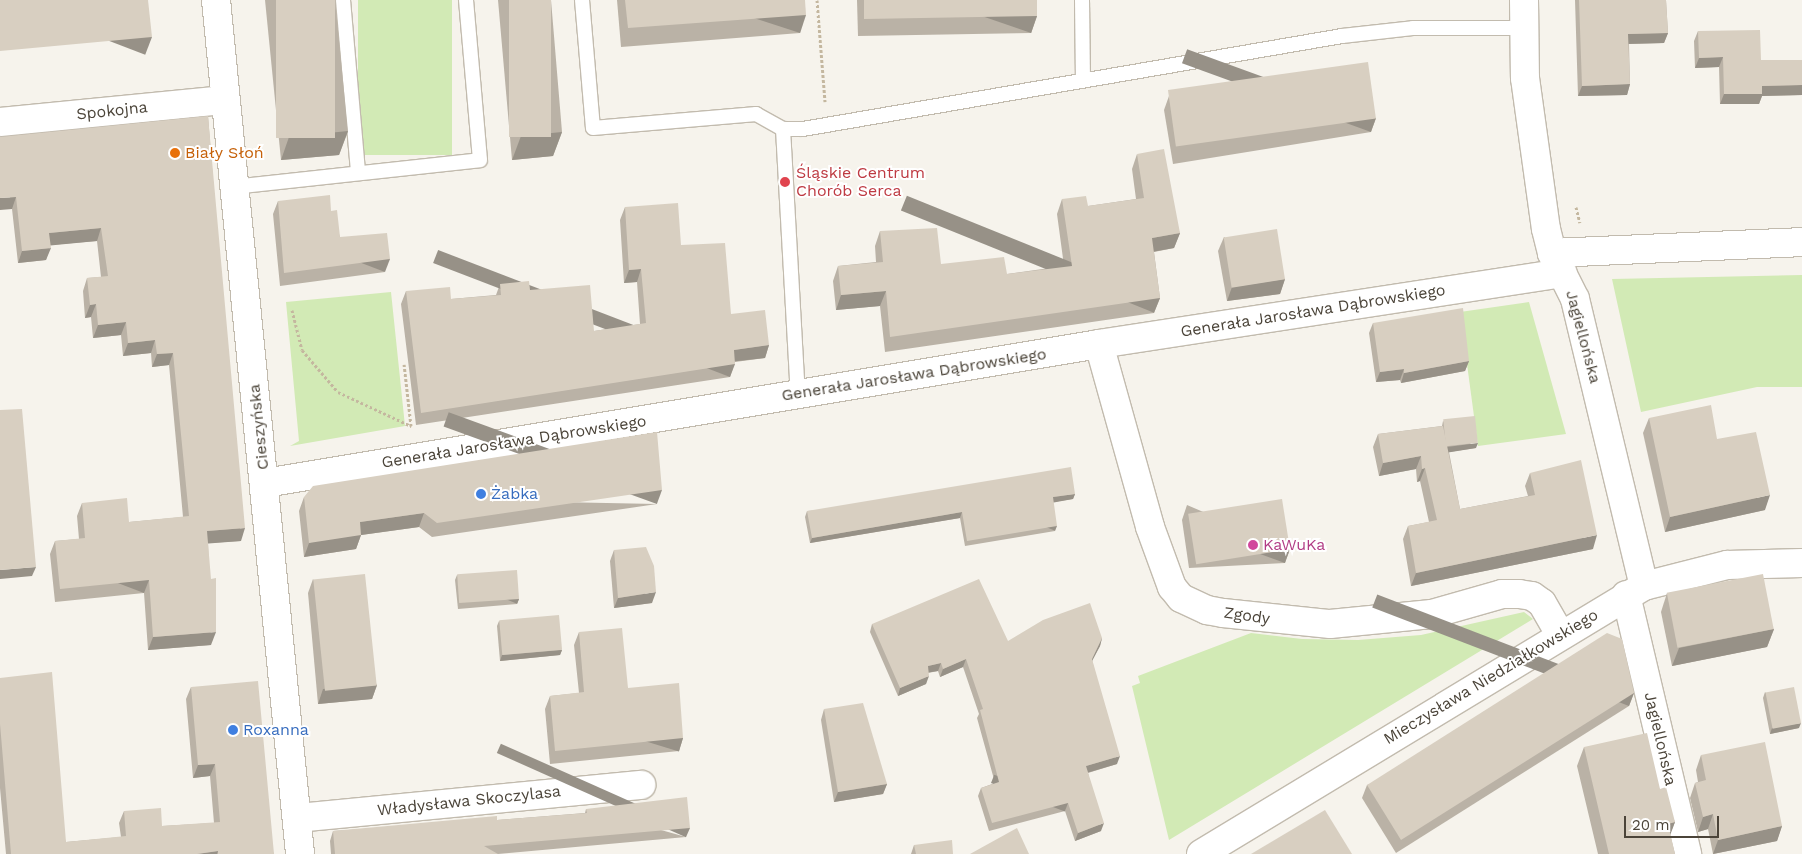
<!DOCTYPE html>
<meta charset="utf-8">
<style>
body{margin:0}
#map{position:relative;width:1802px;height:854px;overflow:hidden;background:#f6f3ec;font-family:"Work Sans",sans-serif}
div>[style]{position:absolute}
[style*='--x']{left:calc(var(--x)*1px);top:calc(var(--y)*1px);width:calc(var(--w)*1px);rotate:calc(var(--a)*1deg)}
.green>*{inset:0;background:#d2eab5;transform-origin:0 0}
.path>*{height:3px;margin-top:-1.5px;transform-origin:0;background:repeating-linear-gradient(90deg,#c4b79f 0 2.5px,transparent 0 5px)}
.roads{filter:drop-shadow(1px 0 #c2bbae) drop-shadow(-1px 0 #c2bbae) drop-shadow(0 1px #c2bbae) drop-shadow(0 -1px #c2bbae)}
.service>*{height:14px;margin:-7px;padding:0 7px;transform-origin:7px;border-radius:7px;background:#fff}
.minor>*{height:28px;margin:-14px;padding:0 14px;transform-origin:14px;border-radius:14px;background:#fff}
.tertiary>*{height:28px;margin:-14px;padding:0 14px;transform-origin:14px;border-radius:14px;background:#fff}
.wall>*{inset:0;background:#bab2a6}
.shaded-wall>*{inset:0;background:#979187;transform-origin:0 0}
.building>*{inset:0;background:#d8cfc1;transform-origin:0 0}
.dots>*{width:14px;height:14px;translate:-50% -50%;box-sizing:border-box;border:2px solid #fff;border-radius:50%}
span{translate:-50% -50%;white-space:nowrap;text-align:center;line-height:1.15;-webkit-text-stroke:4px #fff;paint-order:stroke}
.street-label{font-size:16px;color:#4b4439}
.food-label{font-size:16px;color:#c56008}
.left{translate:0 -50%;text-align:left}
.health-label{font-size:16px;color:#be3a42}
.shop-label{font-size:16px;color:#366cbe}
.hotel-label{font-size:16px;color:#b23c85}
.scale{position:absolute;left:1624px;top:816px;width:95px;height:22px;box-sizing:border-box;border:2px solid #4b4439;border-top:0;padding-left:6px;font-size:15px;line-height:18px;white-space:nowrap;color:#4b4439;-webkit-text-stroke:4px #fff;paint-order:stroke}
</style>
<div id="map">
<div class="green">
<div style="left:358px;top:0;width:94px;height:155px"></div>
<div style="clip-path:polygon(1802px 275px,1802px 387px,1757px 387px,1641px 412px,1612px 279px)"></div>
<div style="clip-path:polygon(391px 292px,405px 426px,290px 446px,299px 441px,286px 302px)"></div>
<div style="clip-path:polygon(1529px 302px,1566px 434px,1478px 446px,1460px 312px)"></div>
<div style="clip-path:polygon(1524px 612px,1533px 619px,1169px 840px,1132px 686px,1140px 683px,1138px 676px,1251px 633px,1302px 639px,1358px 640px,1421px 635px)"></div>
</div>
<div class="path">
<div style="--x:817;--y:0;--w:102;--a:85.5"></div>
<div style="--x:1576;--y:207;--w:16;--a:76"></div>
<div style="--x:292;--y:310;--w:41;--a:76"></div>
<div style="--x:302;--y:350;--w:55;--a:49.4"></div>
<div style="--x:338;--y:392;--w:81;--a:25"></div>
<div style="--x:411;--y:426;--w:62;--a:-96.4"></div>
</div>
<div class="roads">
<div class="service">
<div style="--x:343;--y:0;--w:173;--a:85"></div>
<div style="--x:582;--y:0;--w:128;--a:85.1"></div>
<div style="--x:593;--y:128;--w:164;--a:-4.9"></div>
<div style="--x:756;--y:114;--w:31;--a:29"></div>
<div style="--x:783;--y:129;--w:20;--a:0"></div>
<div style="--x:803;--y:129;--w:547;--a:-9.79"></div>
<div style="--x:1342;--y:36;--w:71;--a:-6.4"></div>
<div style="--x:1413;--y:28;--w:110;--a:0"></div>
<div style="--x:1082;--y:0;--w:80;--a:89.3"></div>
<div style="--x:783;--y:129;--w:266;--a:86.8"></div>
<div style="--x:233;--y:187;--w:248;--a:-6.2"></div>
<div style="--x:480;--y:160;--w:161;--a:-95"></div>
</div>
<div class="minor">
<div style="--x:216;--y:0;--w:858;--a:84.38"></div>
<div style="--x:1524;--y:0;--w:78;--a:89.3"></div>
<div style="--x:1525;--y:78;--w:152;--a:82.1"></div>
<div style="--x:1546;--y:229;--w:25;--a:76"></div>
<div style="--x:1552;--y:253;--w:51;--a:63.4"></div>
<div style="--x:1575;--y:299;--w:295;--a:76.5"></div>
<div style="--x:0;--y:122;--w:225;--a:-5.6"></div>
<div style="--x:1552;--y:253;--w:250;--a:-2.5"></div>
<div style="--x:1099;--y:344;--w:190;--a:74.4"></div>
<div style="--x:1150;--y:527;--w:64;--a:69.9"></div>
<div style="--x:1172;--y:587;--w:14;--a:51"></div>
<div style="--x:1181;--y:598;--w:29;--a:25"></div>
<div style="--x:1207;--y:610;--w:16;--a:11"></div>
<div style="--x:1223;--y:613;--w:108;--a:5.9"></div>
<div style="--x:1330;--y:624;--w:102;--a:-5.6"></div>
<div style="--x:1432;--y:614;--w:73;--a:-15.9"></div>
<div style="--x:1502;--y:594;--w:17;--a:0"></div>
<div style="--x:1519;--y:594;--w:13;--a:9"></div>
<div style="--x:1532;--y:596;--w:12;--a:35"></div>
<div style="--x:1542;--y:603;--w:36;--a:60"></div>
<div style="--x:265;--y:483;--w:846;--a:-9.46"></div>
<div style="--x:1099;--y:344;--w:469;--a:-8.7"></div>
<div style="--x:1626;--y:595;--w:266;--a:76.7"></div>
<div style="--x:297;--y:818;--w:346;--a:-5.5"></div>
</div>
<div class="tertiary">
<div style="--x:1201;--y:854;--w:518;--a:-31.17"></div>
<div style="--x:1644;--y:586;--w:86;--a:-14.2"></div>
<div style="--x:1727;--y:565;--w:75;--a:-1.5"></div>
</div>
</div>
<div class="wall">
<div style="clip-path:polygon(265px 0,335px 0,348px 131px,339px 155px,281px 160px)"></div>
<div style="clip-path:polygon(498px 0,551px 0,562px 132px,553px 156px,512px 160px)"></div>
<div style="clip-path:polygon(617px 0,805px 0,800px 33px,621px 47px)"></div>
<div style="clip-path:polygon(857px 0,1037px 0,1037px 16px,1031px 33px,858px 36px)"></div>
<div style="clip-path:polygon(1575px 0,1666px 0,1668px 33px,1664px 43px,1629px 44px,1630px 84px,1627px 95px,1578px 96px)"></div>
<div style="clip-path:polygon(1698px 31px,1761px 60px,1802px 60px,1802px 95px,1762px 96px,1759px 104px,1720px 104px,1719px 67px,1695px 68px,1694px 41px)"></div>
<div style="clip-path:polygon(1169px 96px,1376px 118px,1371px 132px,1173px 164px,1164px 110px)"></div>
<div style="clip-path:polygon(208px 116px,241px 541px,208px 543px,211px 645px,148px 650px,144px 593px,55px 602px,50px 554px,55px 541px,79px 539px,77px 516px,82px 503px,129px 522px,183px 517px,169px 365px,152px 367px,151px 353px,123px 356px,121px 335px,93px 338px,91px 317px,85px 318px,83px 291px,87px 278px,101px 277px,97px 241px,50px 245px,46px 260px,18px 263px,12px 209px,0 137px)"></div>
<div style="clip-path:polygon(1137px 154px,1180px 233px,1174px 248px,1154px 252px,1160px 298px,1154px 313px,885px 352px,880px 306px,836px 310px,833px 281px,838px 266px,876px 262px,875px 246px,880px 231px,941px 264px,1007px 274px,1064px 266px,1057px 214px,1062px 199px,1088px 206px,1136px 199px,1132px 169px)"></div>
<div style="clip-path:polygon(278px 201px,331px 211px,340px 237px,385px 272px,280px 286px,273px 214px)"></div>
<div style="clip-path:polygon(625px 207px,681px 245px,731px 314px,769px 345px,765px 358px,735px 362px,730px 377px,416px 425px,401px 304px,406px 291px,451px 299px,496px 295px,500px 284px,530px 290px,594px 331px,640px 324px,637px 282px,624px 283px,620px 220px)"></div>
<div style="clip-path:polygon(1224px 237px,1285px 279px,1280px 294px,1227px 301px,1218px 251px)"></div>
<div style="clip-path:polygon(1373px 323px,1469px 361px,1465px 371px,1401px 383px,1400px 380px,1376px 382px,1369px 333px)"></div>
<div style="clip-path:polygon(1649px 418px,1717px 439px,1765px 510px,1665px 532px,1643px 433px)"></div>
<div style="clip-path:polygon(1443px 421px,1476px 448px,1449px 452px,1460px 509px,1528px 496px,1525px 486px,1530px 473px,1593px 549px,1411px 586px,1403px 539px,1408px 526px,1429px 522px,1420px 481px,1417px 482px,1416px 469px,1379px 476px,1373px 447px,1378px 434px,1442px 426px)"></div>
<div style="clip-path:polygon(1075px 494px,1073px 499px,1053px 502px,1055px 531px,965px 546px,960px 518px,810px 543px,805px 517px,807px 511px)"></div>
<div style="clip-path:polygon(304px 497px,657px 504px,432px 537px,419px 527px,361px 535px,356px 549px,304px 557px,299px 511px)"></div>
<div style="clip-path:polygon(1187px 505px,1290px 549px,1285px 563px,1189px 568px,1182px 520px)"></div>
<div style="clip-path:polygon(614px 550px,652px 603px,614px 608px,610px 561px)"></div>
<div style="clip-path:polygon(457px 575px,519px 599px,517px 604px,458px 609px,455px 580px)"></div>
<div style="clip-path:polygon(313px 579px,377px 685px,372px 699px,318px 704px,308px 593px)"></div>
<div style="clip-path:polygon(1667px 593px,1774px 629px,1767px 647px,1672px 666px,1661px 612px)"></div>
<div style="clip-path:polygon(499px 621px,562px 650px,560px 655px,500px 661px,497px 626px)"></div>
<div style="clip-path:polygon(872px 624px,1008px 641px,1102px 638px,1100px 646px,1092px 660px,1117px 764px,1088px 773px,1101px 831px,1075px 841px,1065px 811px,989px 831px,978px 796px,981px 788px,995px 783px,977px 718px,979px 714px,963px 667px,940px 677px,938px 671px,928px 673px,926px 684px,898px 696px,870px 632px)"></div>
<div style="clip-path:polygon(579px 632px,628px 688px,683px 738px,679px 751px,550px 764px,545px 709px,550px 696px,579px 693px,574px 645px)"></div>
<div style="clip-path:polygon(0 678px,66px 842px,121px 837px,119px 823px,124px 811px,162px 826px,214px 823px,210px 776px,193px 778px,186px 699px,191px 687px,274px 854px,6px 854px,0 788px)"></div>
<div style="clip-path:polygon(1765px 692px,1799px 728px,1770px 734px,1763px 698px)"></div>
<div style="clip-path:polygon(1634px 693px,1629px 706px,1396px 853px,1362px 798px,1367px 785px)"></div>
<div style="clip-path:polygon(824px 709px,887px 784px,883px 794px,834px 802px,821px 720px)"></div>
<div style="clip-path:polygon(1584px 747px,1660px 789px,1675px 822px,1670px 834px,1675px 854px,1598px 854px,1577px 766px)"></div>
<div style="clip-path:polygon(1701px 755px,1782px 826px,1777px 841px,1713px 854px,1708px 829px,1698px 832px,1690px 798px,1695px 783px,1698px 782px,1696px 770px)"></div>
<div style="clip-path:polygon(586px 809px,686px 837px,498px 854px,331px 854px,330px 841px,333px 831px,497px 820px,585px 813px)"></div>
<div style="clip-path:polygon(914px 845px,953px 854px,911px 854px)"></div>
</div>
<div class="shaded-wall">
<div style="left:806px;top:15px;width:19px;height:178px;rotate:108deg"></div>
<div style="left:1037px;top:16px;width:18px;height:173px;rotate:109deg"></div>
<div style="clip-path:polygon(1668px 33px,1664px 43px,1625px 44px,1628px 34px)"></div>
<div style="left:152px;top:37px;width:19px;height:153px;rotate:111deg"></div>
<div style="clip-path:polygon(1723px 57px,1719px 67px,1695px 68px,1699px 58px)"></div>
<div style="clip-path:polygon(1630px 84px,1627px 95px,1578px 96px,1582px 86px)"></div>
<div style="clip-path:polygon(1802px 85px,1802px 95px,1762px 96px,1759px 104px,1720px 104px,1724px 94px,1762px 86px)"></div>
<div style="left:1376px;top:118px;width:15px;height:201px;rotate:110deg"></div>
<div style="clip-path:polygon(348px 131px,339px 155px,281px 160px,289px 137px)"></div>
<div style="clip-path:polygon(562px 132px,553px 156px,512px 160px,521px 136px)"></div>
<div style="clip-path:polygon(16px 197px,12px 209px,0 210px,0 198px)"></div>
<div style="clip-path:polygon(101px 228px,97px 241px,45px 246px,49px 233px)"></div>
<div style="clip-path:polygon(1180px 233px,1174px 248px,1146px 253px,1152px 238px)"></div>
<div style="clip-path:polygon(51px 248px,46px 260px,18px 263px,22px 251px)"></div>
<div style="left:390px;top:259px;width:14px;height:107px;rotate:111deg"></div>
<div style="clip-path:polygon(641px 269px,637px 282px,624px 283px,629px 270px)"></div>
<div style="clip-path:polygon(1285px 279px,1280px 294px,1227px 301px,1232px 287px)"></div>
<div style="clip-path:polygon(886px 291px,880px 306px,836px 310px,841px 295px)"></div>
<div style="left:1160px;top:298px;width:16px;height:273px;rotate:112deg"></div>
<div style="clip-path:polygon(96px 304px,91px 317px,85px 318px,90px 305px)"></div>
<div style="clip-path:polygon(126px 322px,121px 335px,93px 338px,98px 325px)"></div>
<div style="clip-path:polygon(155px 340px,151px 353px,123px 356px,128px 343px)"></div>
<div style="clip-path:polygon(769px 345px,765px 358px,729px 362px,734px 350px)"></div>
<div style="clip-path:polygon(173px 353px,169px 365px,152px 367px,157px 354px)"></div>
<div style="clip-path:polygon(1469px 361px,1465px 371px,1401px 383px,1404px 373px)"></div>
<div style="left:735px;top:364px;width:14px;height:318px;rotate:111deg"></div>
<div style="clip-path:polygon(1404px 369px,1400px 380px,1376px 382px,1380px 372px)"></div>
<div style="clip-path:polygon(1478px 443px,1476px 448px,1445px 453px,1447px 447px)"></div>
<div style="clip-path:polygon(1421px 456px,1416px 469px,1379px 476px,1383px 463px)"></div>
<div style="clip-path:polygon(1425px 468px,1420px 481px,1417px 482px,1422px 469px)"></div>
<div style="left:662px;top:490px;width:15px;height:227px;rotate:110deg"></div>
<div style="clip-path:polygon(1075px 494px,1073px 499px,1051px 503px,1053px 497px)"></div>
<div style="clip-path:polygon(1770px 495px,1765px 510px,1665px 532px,1670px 517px)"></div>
<div style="clip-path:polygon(962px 512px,960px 518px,810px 543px,812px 538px)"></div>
<div style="clip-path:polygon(424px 513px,419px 527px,361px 535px,356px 549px,304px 557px,309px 543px,360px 522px)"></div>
<div style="left:1057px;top:526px;width:5px;height:91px;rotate:112deg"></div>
<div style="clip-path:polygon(245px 528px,241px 541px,202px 544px,207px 531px)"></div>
<div style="clip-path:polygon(1597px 535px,1593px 549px,1411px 586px,1416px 573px)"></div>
<div style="left:1290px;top:549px;width:15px;height:95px;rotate:110deg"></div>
<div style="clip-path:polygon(36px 567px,32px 576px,0 579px,0 570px)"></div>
<div style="left:149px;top:580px;width:14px;height:89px;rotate:111deg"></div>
<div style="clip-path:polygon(656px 592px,652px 603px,614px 608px,618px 598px)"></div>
<div style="left:519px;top:599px;width:5px;height:59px;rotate:112deg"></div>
<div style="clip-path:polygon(1774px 629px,1767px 647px,1672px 666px,1679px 648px)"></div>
<div style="clip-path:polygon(216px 632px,211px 645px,148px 650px,153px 637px)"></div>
<div style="clip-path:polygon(1102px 638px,1100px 646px,1089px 667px,1092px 659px)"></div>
<div style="clip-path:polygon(562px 650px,560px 655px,500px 661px,502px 655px)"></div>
<div style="clip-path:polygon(966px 659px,963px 667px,940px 677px,943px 669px)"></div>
<div style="clip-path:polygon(941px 663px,938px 671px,925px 673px,928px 666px)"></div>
<div style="clip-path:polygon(929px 676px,926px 684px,898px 696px,900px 688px)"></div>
<div style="clip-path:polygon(377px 685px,372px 699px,318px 704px,323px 689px)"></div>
<div style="left:1634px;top:693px;width:14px;height:275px;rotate:111deg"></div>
<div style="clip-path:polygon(1801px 723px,1799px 728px,1770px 734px,1772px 728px)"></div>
<div style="left:683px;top:738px;width:14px;height:129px;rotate:107deg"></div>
<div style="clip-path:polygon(1120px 756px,1117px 764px,1083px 774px,1086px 766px)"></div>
<div style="clip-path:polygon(215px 764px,210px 776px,193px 778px,198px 765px)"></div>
<div style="clip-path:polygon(887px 784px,883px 794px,834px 802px,838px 792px)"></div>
<div style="left:1068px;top:803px;width:9px;height:79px;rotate:111deg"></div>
<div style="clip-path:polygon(1713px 814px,1708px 829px,1698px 832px,1703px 817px)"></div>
<div style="clip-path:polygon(1675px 822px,1668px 841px,1668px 824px)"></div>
<div style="clip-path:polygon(1104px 823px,1101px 831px,1075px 841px,1078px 833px)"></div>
<div style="clip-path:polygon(1782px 826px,1777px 841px,1713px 854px,1718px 840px)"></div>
<div style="left:690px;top:828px;width:10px;height:207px;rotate:114deg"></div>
<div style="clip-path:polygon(218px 851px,217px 854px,197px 854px)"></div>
</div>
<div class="building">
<div style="clip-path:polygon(0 0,148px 0,152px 37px,0 51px)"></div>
<div style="left:276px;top:0;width:59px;height:138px"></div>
<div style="left:509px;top:0;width:42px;height:137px"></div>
<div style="clip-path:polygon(625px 0,805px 0,806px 15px,628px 28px)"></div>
<div style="clip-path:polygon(864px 0,1037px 0,1037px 16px,864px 19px)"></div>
<div style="clip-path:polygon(1579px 0,1666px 0,1668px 33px,1628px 34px,1630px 84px,1582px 86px)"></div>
<div style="clip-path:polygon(1760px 30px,1761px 60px,1802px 60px,1802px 85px,1762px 86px,1762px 94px,1724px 94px,1723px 57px,1699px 58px,1698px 31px)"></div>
<div style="left:1368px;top:62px;width:57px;height:202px;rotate:82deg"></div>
<div style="clip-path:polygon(208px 116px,245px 528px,207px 531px,211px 579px,216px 578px,216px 632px,153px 637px,149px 580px,60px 589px,55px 541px,85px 538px,82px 503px,127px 498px,129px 522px,189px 516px,173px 353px,157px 354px,155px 340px,128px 343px,126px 322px,98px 325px,96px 304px,90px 305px,87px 278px,108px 276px,101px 228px,49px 233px,51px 248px,22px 251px,16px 197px,0 198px,0 137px)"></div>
<div style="clip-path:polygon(1164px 149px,1180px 233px,1152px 238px,1160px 298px,890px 337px,886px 291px,841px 295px,838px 266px,883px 262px,880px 231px,937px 228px,941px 264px,1004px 257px,1007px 274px,1072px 266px,1062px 199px,1086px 196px,1088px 206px,1144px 198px,1137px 154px)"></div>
<div style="clip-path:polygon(330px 195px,331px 211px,337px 210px,340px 237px,387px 233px,390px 259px,284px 273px,278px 201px)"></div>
<div style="clip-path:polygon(678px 203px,681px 245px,725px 243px,731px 314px,765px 310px,769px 345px,734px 350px,735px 364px,421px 413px,406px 291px,450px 287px,451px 299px,501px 295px,500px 284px,529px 281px,530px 290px,590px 285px,594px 331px,646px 323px,641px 269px,629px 270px,625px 207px)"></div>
<div style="left:1277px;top:229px;width:51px;height:54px;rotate:81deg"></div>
<div style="clip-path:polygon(1463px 308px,1469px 361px,1404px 373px,1404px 369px,1380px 372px,1373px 323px)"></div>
<div style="clip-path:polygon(1711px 405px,1717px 439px,1756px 432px,1770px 495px,1670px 517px,1649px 418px)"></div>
<div style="clip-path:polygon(22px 409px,36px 567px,0 570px,0 410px)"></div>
<div style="left:1475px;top:416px;width:27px;height:32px;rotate:84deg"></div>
<div style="clip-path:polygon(1443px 426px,1460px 509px,1535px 495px,1530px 473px,1581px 460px,1597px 535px,1416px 573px,1408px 526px,1437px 520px,1425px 468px,1422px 469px,1421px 456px,1383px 463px,1378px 434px)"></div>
<div style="clip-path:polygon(657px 432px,662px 490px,437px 523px,424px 513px,360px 522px,361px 535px,309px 543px,304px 497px,313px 486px)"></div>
<div style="clip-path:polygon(1071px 467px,1075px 494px,1053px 497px,1057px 526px,967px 541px,962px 512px,812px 538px,807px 511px)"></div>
<div style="left:1282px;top:499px;width:51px;height:95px;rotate:81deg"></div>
<div style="clip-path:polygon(646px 547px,654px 566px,656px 592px,618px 598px,614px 550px)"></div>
<div style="left:517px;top:570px;width:29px;height:60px;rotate:86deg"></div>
<div style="left:365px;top:574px;width:112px;height:52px;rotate:84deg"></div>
<div style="left:1763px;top:574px;width:56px;height:98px;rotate:79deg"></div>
<div style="clip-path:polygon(979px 579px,1008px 641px,1043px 620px,1090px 603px,1102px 638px,1092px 659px,1120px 756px,1086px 766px,1104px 823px,1078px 833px,1068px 803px,992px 823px,981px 788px,999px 782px,980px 710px,983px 709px,966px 659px,943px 669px,941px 663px,928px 666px,929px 676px,900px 688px,872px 624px)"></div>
<div style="left:559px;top:615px;width:35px;height:60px;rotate:85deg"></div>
<div style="clip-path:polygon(622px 628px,628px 688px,679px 683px,683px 738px,555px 751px,550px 696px,584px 692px,579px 632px)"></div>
<div style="clip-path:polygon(1607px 633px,1622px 639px,1634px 693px,1401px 840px,1367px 785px)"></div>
<div style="clip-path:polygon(52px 672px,66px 842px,126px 836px,124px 811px,161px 808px,162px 826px,220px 822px,215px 764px,198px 765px,191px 687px,258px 681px,274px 854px,218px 854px,218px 851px,197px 854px,11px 854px,0 724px,0 678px)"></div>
<div style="left:1794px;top:687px;width:37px;height:29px;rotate:79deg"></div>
<div style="clip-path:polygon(863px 703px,887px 784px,838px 792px,824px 709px)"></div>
<div style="clip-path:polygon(1647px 733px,1660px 789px,1666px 787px,1675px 822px,1668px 824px,1675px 854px,1609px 854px,1584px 747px)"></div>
<div style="clip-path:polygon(1765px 742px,1782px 826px,1718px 840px,1713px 814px,1703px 817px,1695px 783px,1706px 780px,1701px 755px)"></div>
<div style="clip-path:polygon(687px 797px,690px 828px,484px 846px,498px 854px,335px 854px,333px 831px,497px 816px,497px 820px,587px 813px,586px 809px)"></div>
<div style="clip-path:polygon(1325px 810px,1352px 854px,1251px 854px)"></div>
<div style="clip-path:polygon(1017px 828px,1029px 854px,970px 854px)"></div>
<div style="clip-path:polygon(952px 840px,953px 854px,916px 854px,914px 845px)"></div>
</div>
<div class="dots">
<div style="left:175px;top:153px;background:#e8710a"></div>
<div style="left:785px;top:182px;background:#e0444e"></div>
<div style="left:481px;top:494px;background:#3f7fe0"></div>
<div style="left:1253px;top:545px;background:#d1479c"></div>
<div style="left:233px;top:730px;background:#3f7fe0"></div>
</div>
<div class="street-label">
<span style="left:112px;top:111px;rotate:-6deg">Spokojna</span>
<span style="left:1313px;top:311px;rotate:-9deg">Generała Jarosława Dąbrowskiego</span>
<span style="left:1583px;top:337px;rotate:75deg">Jagiellońska</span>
<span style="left:914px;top:375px;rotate:-9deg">Generała Jarosława Dąbrowskiego</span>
<span style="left:259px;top:427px;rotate:-96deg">Cieszyńska</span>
<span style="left:514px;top:442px;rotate:-9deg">Generała Jarosława Dąbrowskiego</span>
<span style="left:1247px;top:616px;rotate:8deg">Zgody</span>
<span style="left:1491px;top:677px;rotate:-31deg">Mieczysława Niedziałkowskiego</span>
<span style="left:1660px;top:739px;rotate:77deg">Jagiellońska</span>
<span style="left:469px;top:801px;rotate:-6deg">Władysława Skoczylasa</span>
</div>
<div class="food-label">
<span class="left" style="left:185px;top:153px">Biały Słoń</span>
</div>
<div class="health-label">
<span class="left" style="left:796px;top:182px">Śląskie Centrum<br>Chorób Serca</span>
</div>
<div class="shop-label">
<span class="left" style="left:491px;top:494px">Żabka</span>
<span class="left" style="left:243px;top:730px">Roxanna</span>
</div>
<div class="hotel-label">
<span class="left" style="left:1263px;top:545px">KaWuKa</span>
</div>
<div class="scale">20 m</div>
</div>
